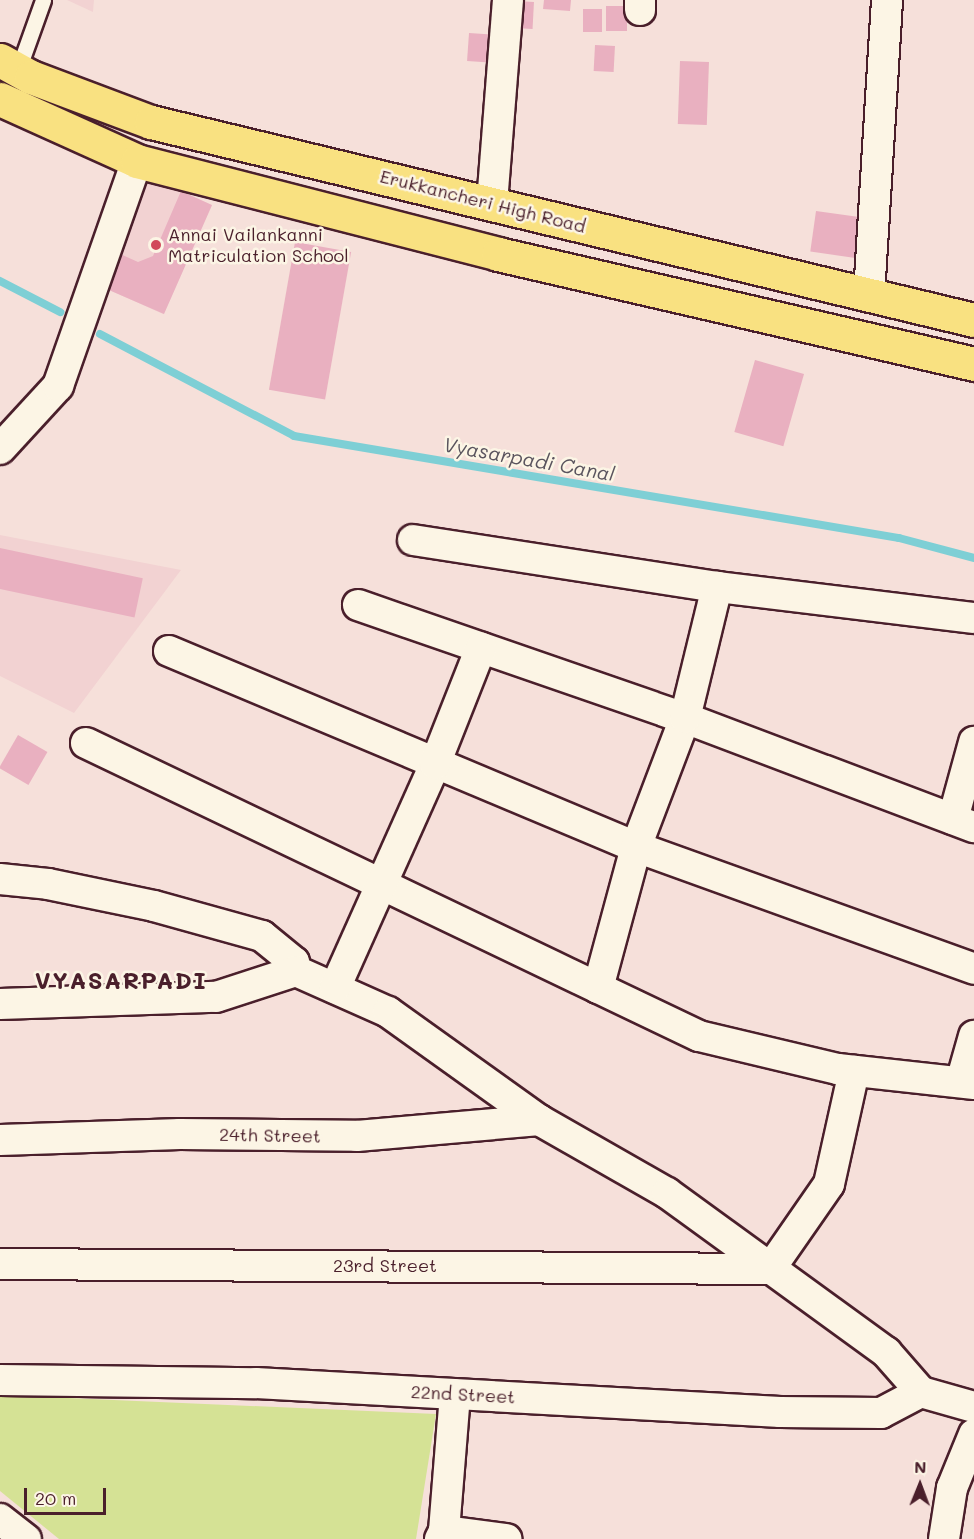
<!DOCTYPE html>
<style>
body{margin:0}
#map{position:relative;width:974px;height:1539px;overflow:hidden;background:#f6e0da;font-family:Mali,sans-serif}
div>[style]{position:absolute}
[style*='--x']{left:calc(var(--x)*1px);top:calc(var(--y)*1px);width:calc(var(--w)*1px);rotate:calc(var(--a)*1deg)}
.built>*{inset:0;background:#f2d2d2;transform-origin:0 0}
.green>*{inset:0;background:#d5e295}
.stream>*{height:8px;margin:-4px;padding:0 4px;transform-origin:4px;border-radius:4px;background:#7ecfd5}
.building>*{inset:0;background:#e9b0c0;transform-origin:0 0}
.roads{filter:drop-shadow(2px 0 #4a1f2b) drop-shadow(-2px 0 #4a1f2b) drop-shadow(0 2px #4a1f2b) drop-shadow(0 -2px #4a1f2b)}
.service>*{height:15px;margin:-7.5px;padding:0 7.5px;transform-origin:7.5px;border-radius:7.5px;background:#fcf5e5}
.minor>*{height:30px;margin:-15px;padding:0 15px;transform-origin:15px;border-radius:15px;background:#fcf5e5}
.primary>*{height:33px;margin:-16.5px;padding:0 16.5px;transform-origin:16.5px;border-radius:16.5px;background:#f9e181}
.dots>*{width:16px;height:16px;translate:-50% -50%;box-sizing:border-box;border:3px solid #fcf5e5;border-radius:50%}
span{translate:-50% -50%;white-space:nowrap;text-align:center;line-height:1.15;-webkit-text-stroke:5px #fcf5e5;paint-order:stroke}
.street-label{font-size:18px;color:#4a1f2b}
.poi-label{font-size:18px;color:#4a1f2b}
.left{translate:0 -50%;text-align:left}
.water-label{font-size:20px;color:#5a545e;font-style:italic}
.district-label{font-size:24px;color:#4a1f2b;font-weight:700;letter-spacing:1.5px}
.north{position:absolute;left:890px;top:1455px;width:60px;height:60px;-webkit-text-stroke:4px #fcf5e5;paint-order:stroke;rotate:1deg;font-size:16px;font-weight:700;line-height:24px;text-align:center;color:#4a1f2b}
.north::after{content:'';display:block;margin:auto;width:21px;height:27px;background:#4a1f2b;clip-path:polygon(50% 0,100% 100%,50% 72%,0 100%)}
.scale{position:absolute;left:24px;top:1488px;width:82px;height:27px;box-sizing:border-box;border:3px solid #4a1f2b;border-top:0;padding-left:8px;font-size:18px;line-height:21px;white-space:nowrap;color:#4a1f2b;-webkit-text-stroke:4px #fcf5e5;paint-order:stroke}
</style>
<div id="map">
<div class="built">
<div style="clip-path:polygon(67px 0,94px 0,93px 12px)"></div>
<div style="left:148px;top:177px;width:70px;height:119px;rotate:24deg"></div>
<div style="clip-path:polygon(0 535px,181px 570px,74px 713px,0 676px)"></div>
</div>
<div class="green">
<div style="clip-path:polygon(0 1395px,436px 1414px,416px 1539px,59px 1539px,0 1491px)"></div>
</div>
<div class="stream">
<div style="--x:0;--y:281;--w:68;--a:27.3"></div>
<div style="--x:100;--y:334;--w:219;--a:27.7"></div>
<div style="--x:294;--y:436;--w:614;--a:9.57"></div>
<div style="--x:899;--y:538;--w:78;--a:14.9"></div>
</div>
<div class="building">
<div style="clip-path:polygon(544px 0,571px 0,570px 11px,543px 9px)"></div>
<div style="left:516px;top:1px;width:18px;height:27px;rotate:3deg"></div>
<div style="left:627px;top:6px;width:25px;height:21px;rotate:90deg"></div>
<div style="left:583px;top:9px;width:19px;height:23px"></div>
<div style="left:469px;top:33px;width:30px;height:28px;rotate:4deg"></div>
<div style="left:595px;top:45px;width:20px;height:26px;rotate:3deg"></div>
<div style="left:680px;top:61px;width:29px;height:63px;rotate:2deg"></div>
<div style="clip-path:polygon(181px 191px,212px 205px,164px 314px,102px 287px,118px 253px,138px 262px,153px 256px)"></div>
<div style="left:816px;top:211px;width:49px;height:41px;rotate:8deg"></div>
<div style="left:295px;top:242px;width:57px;height:150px;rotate:10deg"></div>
<div style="left:755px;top:360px;width:51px;height:75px;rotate:16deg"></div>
<div style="left:0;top:548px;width:146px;height:40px;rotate:12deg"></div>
<div style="left:18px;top:735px;width:34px;height:38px;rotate:30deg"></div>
</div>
<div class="roads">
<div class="service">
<div style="--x:18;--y:70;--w:74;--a:-70.3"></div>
</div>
<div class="minor">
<div style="--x:640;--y:0;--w:10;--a:90"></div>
<div style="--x:492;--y:203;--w:204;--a:-85.5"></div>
<div style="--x:869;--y:295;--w:296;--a:-86.5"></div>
<div style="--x:0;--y:449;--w:86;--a:-47.4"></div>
<div style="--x:58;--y:386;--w:238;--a:-70.7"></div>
<div style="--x:413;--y:540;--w:308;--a:8.8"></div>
<div style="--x:717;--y:587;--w:259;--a:6.9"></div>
<div style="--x:358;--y:605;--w:346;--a:19.1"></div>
<div style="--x:685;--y:718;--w:309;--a:20.7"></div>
<div style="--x:169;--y:651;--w:506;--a:22.77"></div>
<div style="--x:636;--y:847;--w:359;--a:19.8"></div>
<div style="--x:86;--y:743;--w:679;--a:25.55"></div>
<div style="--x:699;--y:1036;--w:143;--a:13.4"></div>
<div style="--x:838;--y:1069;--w:137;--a:6.3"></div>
<div style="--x:953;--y:819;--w:80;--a:-74.7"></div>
<div style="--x:0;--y:879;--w:48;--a:5.9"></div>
<div style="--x:48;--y:884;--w:108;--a:11.7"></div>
<div style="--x:154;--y:906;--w:112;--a:15.5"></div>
<div style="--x:262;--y:936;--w:41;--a:39.1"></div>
<div style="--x:294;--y:962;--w:9;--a:77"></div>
<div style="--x:296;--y:971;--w:101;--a:24"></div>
<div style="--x:388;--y:1012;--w:186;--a:35.6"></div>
<div style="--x:539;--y:1120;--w:147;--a:29.7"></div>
<div style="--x:667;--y:1193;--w:271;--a:36"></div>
<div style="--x:886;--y:1352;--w:53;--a:48.8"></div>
<div style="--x:921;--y:1392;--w:55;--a:15.8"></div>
<div style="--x:335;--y:988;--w:245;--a:-65.9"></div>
<div style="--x:435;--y:764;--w:125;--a:-68.4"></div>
<div style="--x:598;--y:988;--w:146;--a:-74.9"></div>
<div style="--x:636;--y:847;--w:138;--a:-69.2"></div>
<div style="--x:685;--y:718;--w:135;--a:-76.3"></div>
<div style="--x:0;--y:1004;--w:216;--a:-1.9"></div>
<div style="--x:216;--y:997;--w:84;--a:-18"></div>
<div style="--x:961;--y:1082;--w:48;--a:-74.2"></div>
<div style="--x:0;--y:1140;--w:180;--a:-1.9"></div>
<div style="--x:180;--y:1134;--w:177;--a:0.6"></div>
<div style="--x:357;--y:1136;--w:183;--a:-5"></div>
<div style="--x:0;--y:1264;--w:770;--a:0.37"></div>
<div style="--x:770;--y:1269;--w:103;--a:-55.2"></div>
<div style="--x:829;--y:1184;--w:116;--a:-77.5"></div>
<div style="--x:0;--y:1380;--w:256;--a:0.7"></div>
<div style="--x:256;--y:1383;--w:525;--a:3.17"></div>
<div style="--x:780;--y:1412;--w:101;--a:0.6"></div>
<div style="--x:881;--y:1413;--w:45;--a:-27.7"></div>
<div style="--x:0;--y:1519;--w:33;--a:38"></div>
<div style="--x:444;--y:1531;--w:63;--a:7.4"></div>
<div style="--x:440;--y:1539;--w:9;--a:-63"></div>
<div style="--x:444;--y:1531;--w:137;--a:-85.4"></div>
<div style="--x:944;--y:1539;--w:52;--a:-81.1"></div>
<div style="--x:952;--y:1488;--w:58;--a:-67.8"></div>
</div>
<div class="primary">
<div style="--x:0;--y:60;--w:35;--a:29"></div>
<div style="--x:31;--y:77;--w:128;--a:20.6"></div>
<div style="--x:151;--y:122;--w:846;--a:13.53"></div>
<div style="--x:0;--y:99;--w:150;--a:24.3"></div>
<div style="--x:137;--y:161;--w:373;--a:14.4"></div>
<div style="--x:498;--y:254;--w:489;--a:13"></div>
</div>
</div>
<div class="dots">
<div style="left:156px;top:245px;background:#d1495b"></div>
</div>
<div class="street-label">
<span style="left:483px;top:201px;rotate:14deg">Erukkancheri High Road</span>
<span style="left:270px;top:1135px;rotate:1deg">24th Street</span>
<span style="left:385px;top:1265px">23rd Street</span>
<span style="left:463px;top:1394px;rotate:3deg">22nd Street</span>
</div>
<div class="poi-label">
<span class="left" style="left:168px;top:245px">Annai Vailankanni<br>Matriculation School</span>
</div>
<div class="water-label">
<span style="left:529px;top:459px;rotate:10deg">Vyasarpadi Canal</span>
</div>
<div class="district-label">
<span style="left:121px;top:980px">VYASARPADI</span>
</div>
<div class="north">N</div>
<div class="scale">20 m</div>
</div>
